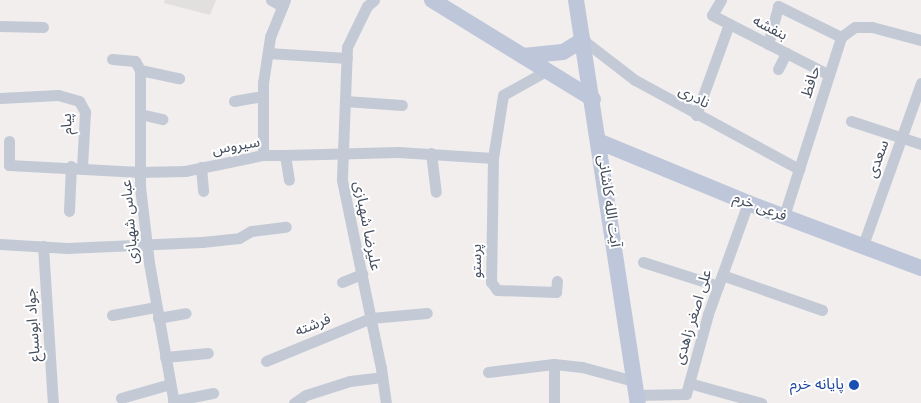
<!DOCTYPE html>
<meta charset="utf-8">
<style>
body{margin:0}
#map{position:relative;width:921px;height:403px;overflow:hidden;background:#f1eeed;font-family:Raleway,"Noto Sans Arabic",sans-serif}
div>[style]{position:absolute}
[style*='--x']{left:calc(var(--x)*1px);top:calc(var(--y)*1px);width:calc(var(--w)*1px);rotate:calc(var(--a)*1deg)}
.education>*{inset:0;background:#e2dfdf}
.street>*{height:11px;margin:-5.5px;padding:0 5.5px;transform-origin:5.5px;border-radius:5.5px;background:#c3cad6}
.secondary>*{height:16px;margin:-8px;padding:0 8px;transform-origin:8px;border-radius:8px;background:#bec6d9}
.dots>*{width:14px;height:14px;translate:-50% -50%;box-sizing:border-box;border:2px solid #fff;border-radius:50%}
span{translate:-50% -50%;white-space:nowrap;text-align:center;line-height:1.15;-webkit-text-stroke:4px #fff;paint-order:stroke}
.street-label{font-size:15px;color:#444d5d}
.transit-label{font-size:15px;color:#164399}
.right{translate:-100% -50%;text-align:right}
</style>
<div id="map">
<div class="education">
<div style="clip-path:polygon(165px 0,216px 0,210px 15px,164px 3px)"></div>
</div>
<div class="street">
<div style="--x:271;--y:0;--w:13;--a:29"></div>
<div style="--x:374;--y:0;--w:9;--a:139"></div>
<div style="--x:367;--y:6;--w:46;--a:116"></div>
<div style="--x:347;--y:47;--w:133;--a:92.2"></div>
<div style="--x:342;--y:180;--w:192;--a:78.3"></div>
<div style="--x:381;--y:368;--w:35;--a:82"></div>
<div style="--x:721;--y:0;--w:17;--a:121"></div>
<div style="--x:712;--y:15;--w:131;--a:27.1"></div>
<div style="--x:0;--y:26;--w:43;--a:1.3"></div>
<div style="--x:583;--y:40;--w:66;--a:37.6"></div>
<div style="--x:635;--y:80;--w:187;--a:28.5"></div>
<div style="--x:768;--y:44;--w:39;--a:-75"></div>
<div style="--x:778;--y:6;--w:70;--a:26.2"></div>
<div style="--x:268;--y:53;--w:79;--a:3.6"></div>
<div style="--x:112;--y:59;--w:23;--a:5"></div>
<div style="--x:135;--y:61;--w:10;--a:61"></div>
<div style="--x:140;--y:70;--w:117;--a:90"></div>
<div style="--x:140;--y:187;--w:77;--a:83.2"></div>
<div style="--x:149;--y:263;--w:142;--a:79.9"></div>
<div style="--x:778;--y:69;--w:18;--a:-63"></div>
<div style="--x:140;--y:70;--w:40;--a:12"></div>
<div style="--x:546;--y:71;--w:49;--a:150.8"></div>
<div style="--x:503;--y:95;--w:64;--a:99"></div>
<div style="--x:493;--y:158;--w:124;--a:90.9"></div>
<div style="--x:491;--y:282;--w:10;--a:53"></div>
<div style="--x:497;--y:290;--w:59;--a:1.9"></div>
<div style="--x:556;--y:292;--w:11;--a:-85"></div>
<div style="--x:0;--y:98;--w:58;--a:-3"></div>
<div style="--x:58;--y:95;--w:22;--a:16"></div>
<div style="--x:79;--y:101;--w:13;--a:61"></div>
<div style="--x:85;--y:112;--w:55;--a:93.1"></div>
<div style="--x:234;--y:101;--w:29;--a:-10"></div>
<div style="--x:345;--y:101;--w:57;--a:4"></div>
<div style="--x:140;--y:114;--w:23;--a:13"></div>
<div style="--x:696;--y:115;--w:97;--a:-70.1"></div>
<div style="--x:851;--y:121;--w:74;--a:18.2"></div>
<div style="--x:9;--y:141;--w:24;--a:90"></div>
<div style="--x:9;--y:165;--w:131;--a:3.1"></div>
<div style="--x:140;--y:172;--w:45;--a:-1.3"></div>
<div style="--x:185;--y:171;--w:80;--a:-11.6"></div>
<div style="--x:263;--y:155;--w:22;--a:0"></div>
<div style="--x:285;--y:155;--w:113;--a:-1.5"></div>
<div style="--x:398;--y:152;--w:95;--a:3.6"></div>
<div style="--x:431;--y:153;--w:39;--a:83"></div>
<div style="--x:263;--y:155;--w:72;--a:-90"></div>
<div style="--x:263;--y:83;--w:47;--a:-81.3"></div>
<div style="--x:270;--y:37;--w:40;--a:-68"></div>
<div style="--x:285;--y:155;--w:25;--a:81"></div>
<div style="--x:201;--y:167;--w:24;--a:85"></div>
<div style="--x:69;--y:211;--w:45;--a:-87.5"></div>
<div style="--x:784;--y:216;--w:188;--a:-72.3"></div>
<div style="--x:841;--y:37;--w:17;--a:-36"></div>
<div style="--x:855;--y:27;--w:17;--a:0"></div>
<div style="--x:872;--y:27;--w:51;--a:14.9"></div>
<div style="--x:0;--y:244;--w:67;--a:3.4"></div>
<div style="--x:67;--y:248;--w:135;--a:-2.5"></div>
<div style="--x:202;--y:242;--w:37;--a:-6"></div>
<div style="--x:239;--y:238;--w:14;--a:-30"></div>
<div style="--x:251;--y:231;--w:35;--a:-7"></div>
<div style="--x:863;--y:245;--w:172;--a:-70.3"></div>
<div style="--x:43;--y:246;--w:157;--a:86.4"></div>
<div style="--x:643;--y:262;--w:79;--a:17.7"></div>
<div style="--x:722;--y:275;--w:106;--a:19.3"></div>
<div style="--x:342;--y:282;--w:22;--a:-22"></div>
<div style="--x:112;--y:315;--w:45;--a:-10.3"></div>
<div style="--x:158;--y:318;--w:28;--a:-10"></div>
<div style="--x:165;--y:357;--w:43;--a:-5.3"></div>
<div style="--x:266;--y:361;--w:113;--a:-22.3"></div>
<div style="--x:371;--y:318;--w:56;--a:-5.1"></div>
<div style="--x:488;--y:372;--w:66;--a:-6.9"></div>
<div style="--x:554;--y:364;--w:28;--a:6"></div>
<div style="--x:582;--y:367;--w:54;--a:15.1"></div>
<div style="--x:689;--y:383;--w:75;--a:15.5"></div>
<div style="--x:637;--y:395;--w:49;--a:-1.2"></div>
<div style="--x:686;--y:394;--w:83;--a:-74.6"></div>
<div style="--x:708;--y:314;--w:118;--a:-70.2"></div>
<div style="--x:121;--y:398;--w:51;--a:-15.9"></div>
<div style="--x:173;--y:401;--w:41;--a:-11.3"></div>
<div style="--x:294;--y:403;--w:14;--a:-34"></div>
<div style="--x:306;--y:395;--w:46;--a:-17.7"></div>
<div style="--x:350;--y:381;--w:32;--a:-7"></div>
<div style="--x:554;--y:403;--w:39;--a:-90"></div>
</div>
<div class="secondary">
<div style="--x:432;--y:0;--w:189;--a:31.6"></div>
<div style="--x:576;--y:0;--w:408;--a:81.3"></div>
<div style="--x:523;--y:56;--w:40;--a:-5.7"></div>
<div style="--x:563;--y:52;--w:23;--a:-31"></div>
<div style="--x:600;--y:142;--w:160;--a:22.4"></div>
<div style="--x:748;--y:203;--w:185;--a:20.6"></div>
</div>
<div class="dots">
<div style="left:854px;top:385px;background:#1a4fb4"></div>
</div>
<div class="street-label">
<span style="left:770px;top:28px;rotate:27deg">بنفشه</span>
<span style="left:811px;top:82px;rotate:-72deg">حافظ</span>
<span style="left:694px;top:97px;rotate:28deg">نادری</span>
<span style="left:67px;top:124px;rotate:-93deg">پیام</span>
<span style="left:236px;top:146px;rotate:-10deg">سیروس</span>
<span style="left:878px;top:159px;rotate:-70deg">سعدی</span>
<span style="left:609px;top:201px;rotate:82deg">آیت الله کاشانی</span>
<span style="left:760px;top:207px;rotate:21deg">فرعی خرم</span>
<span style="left:130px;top:222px;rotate:-95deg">عباس شهبازی</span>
<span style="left:367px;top:226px;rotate:79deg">علیرضا شهبازی</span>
<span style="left:477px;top:261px;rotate:-90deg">پرستو</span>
<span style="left:693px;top:317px;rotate:-73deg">علی اصغر زاهدی</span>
<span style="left:33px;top:325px;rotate:-94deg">جواد ابوسباع</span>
<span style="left:313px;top:325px;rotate:-22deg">فرشته</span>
</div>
<div class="transit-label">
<span class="right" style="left:844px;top:385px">پایانه خرم</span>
</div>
</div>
